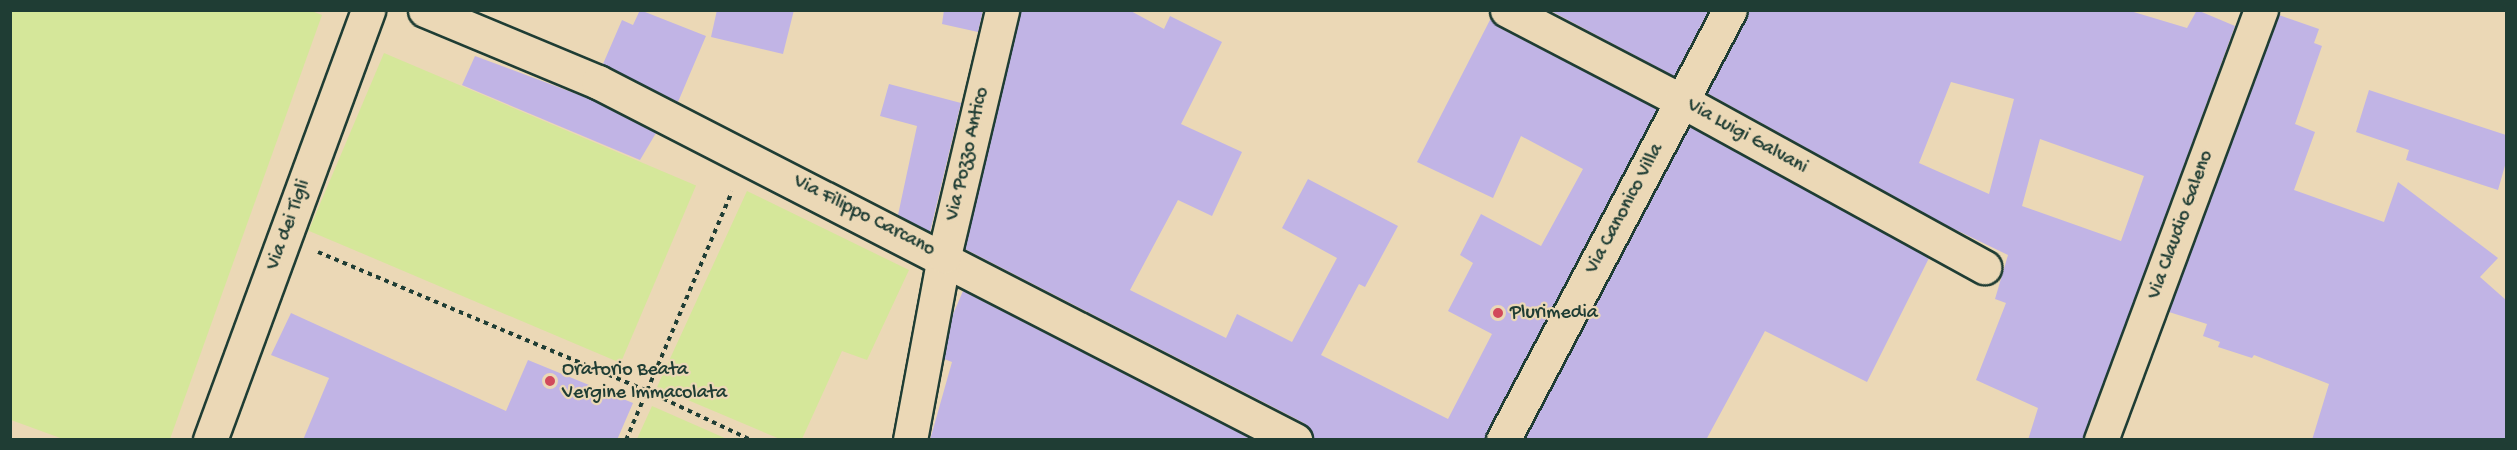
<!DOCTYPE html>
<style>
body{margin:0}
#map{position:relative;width:2517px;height:450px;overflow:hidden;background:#ebd8b6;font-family:"Gochi Hand",sans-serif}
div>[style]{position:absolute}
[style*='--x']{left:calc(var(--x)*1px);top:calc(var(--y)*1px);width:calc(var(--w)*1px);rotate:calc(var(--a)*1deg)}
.green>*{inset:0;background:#d5e79a;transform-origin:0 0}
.building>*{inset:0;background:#c1b4e5}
.path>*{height:4px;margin-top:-2px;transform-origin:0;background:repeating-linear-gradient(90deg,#1f3d34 0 4.5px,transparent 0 9px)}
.roads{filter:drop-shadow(2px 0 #1f3d34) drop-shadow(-2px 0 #1f3d34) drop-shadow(0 2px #1f3d34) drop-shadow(0 -2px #1f3d34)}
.minor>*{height:33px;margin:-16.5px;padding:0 16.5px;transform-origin:16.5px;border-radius:16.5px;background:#ebd8b6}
.dots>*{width:16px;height:16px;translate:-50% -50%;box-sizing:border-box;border:3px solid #ebd8b6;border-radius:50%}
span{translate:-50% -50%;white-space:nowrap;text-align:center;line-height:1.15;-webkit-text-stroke:4.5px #ebd8b6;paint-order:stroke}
.street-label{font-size:20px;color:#1f3d34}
.poi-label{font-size:20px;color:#1f3d34}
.left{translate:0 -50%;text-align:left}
.frame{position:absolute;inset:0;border:12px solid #1f3d34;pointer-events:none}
</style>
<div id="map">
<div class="green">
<div style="clip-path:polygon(309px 10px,322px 15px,170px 439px,63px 439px,11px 420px,11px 11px)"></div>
<div style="left:384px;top:53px;width:339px;height:193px;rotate:23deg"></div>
<div style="clip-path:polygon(747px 191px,909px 270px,867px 360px,842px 351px,802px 439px,780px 439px,657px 387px)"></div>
<div style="clip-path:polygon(652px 406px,727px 439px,637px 439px)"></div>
</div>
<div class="building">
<div style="clip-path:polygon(640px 10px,706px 36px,678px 102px,603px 64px,622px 20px,633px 25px)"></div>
<div style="clip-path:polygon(717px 10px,794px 10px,783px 54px,711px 37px)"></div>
<div style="clip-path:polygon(944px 10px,983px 10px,978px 32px,942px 24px)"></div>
<div style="clip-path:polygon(1020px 10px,1129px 10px,1164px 29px,1170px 16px,1222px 42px,1181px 124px,1242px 152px,1212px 216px,1178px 200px,1130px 290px,1226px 338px,1237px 314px,1292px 342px,1337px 258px,1282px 228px,1308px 179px,1398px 226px,1365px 287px,1359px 284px,1321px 355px,1448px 419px,1492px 334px,1448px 311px,1473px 263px,1460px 255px,1481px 214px,1541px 246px,1583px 169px,1521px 136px,1493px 198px,1417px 162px,1491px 18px,1498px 27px,1657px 109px,1484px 440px,1314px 440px,1304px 423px,965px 249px)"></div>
<div style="clip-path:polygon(1549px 10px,1709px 10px,1674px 76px)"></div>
<div style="clip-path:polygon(evenodd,1749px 10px,2127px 10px,2187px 28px,2197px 10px,2235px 26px,2083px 440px,2028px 440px,2038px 408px,1976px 380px,2006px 303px,1995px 299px,2008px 255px,1950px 227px,1707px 93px,1749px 10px,1951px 82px,2014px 99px,1989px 194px,1919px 163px,1951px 82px,1749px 10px,2040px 139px,2144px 176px,2121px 241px,2022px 206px,2040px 139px)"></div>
<div style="clip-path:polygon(2279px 15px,2319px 29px,2314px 43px,2322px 46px,2295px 124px,2315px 132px,2294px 190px,2384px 222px,2398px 182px,2498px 258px,2480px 277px,2506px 300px,2506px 440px,2312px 440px,2329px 384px,2254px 355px,2252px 358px,2218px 347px,2220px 342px,2203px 336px,2207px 324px,2169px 312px)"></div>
<div style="clip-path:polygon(475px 56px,590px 99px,656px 133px,640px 160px,462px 85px)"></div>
<div style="clip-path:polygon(889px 84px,961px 103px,930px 232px,898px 215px,917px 126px,880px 116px)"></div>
<div style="clip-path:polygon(2369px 90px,2506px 135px,2506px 162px,2498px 190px,2406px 160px,2409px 150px,2356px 132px)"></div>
<div style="clip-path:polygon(1690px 127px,1929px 258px,1867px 382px,1765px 331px,1706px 440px,1524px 440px)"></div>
<div style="clip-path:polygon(963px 291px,1253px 440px,930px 440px,952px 362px,944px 359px,951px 319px)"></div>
<div style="clip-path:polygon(291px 313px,506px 411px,528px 360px,633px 403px,617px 440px,303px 440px,329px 378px,271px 355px)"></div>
</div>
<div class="path">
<div style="--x:318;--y:252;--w:357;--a:22.9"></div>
<div style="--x:647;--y:391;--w:115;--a:25.2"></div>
<div style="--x:626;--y:440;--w:270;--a:-66.9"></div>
</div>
<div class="roads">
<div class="minor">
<div style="--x:425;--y:10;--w:187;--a:22.6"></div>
<div style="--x:598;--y:82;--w:784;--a:27.19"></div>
<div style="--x:1507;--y:10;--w:197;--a:27.5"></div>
<div style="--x:1682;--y:101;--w:345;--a:28.8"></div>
<div style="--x:210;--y:440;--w:458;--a:-69.8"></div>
<div style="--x:910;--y:440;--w:187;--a:-79.5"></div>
<div style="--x:944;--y:256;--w:253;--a:-76.7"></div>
<div style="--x:1503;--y:440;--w:486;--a:-62.2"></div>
<div style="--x:2101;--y:440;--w:459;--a:-69.6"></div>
</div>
</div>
<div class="dots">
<div style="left:1498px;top:313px;background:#d1495b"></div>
<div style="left:550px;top:381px;background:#d1495b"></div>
</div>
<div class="street-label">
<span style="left:1747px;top:137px;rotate:29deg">Via Luigi Galvani</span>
<span style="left:968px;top:154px;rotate:-77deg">Via Pozzo Antico</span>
<span style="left:1625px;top:209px;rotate:-62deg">Via Canonico Villa</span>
<span style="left:864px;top:216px;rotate:27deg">Via Filippo Carcano</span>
<span style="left:289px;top:225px;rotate:-70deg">Via dei Tigli</span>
<span style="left:2181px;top:225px;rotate:-70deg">Via Claudio Galeno</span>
</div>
<div class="poi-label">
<span class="left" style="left:1510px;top:313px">Plurimedia</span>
<span class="left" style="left:562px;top:382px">Oratorio Beata<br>Vergine Immacolata</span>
</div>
<div class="frame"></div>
</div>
